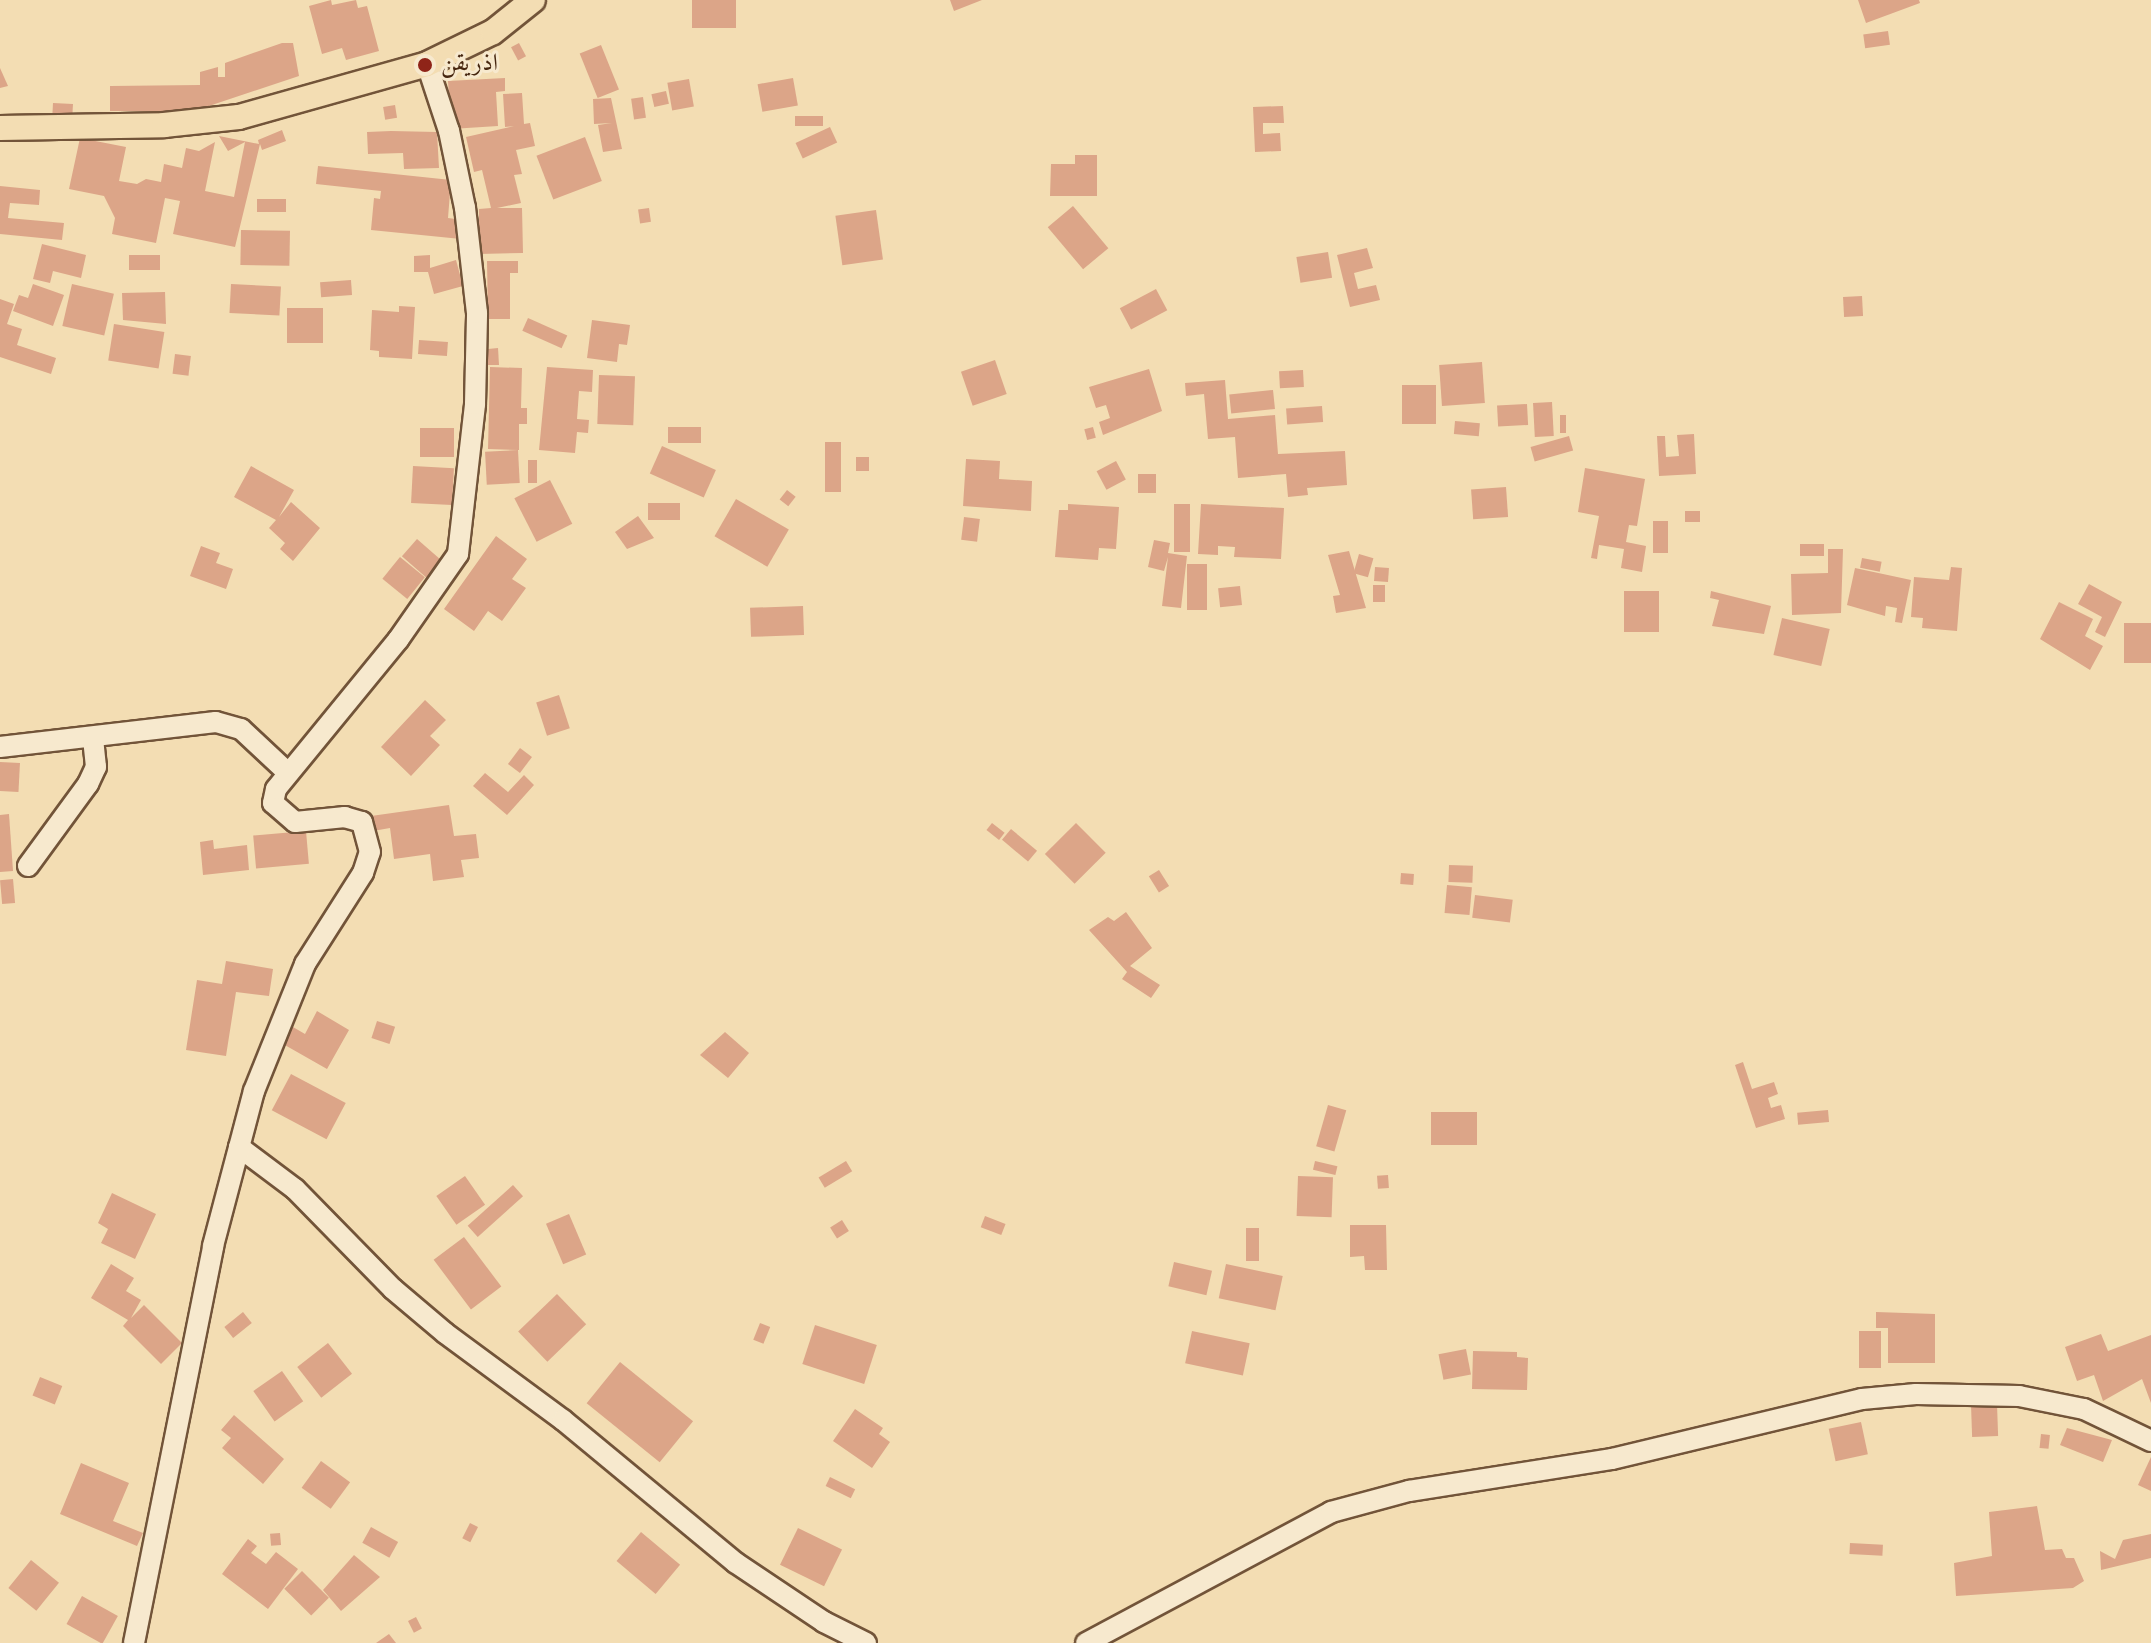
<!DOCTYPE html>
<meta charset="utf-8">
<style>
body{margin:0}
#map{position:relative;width:2151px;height:1643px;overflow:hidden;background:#f3ddb3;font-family:Vollkorn,Amiri,serif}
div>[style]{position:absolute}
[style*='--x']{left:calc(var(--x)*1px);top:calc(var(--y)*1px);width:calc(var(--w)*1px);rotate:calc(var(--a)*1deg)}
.building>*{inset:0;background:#dca588;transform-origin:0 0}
.roads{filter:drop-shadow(2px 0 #725439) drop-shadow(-2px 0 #725439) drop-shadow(0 2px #725439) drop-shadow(0 -2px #725439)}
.minor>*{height:20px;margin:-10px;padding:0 10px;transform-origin:10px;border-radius:10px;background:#f7e9ce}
.major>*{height:24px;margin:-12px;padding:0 12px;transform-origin:12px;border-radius:12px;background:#f3ddb3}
.dots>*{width:22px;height:22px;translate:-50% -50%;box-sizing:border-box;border:4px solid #f7e9ce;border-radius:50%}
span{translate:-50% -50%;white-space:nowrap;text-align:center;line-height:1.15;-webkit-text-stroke:6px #f7e9ce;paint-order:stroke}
.poi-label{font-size:24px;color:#472710}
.left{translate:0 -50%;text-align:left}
</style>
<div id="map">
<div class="building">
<div style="clip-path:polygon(331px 0,332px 5px,356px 0,358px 8px,367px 6px,379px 51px,346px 60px,342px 48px,322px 54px,309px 6px)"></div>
<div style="left:692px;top:0;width:44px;height:28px"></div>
<div style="clip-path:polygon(950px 0,982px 0,954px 11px)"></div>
<div style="clip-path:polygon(1858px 0,1919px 0,1920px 3px,1866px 23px)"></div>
<div style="left:1888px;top:31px;width:14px;height:25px;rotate:82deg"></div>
<div style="clip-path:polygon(282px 43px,293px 43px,299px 76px,194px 111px,110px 111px,110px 86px,200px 85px,200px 72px,218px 67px,218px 77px,225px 77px,225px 63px)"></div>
<div style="left:519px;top:43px;width:15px;height:9px;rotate:62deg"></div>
<div style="left:601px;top:45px;width:48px;height:23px;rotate:68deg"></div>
<div style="clip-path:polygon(0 68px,8px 86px,0 88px)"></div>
<div style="clip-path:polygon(505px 78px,505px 91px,496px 92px,498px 126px,451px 129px,448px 81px)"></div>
<div style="left:793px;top:78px;width:28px;height:36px;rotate:80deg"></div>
<div style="left:689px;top:79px;width:28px;height:22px;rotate:80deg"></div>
<div style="left:666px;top:91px;width:13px;height:15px;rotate:77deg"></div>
<div style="clip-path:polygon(522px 93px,524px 124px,530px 123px,535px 146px,516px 150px,522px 174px,514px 175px,521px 203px,497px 208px,522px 208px,523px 253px,479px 254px,479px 209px,491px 208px,482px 170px,474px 172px,466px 137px,514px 126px,505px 127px,503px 94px)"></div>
<div style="left:643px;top:97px;width:21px;height:12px;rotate:82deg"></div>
<div style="clip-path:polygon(611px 98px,622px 149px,603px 152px,598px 125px,612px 123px,594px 124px,593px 99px)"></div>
<div style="left:53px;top:103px;width:20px;height:16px;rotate:3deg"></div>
<div style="left:395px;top:105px;width:13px;height:12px;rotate:81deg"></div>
<div style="clip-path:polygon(1283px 106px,1284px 123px,1263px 123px,1263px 134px,1280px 133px,1281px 151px,1255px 152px,1253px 107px)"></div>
<div style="left:823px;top:116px;width:10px;height:28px;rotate:90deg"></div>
<div style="left:830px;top:127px;width:17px;height:38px;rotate:65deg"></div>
<div style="clip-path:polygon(282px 130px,286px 141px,262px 150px,260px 144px,235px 247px,173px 234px,180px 201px,165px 198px,156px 243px,112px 234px,115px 218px,104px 196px,69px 189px,80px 138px,126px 147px,119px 181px,137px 184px,146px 179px,161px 182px,164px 164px,182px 168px,186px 148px,199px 151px,215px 142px,205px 191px,234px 197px,245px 142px,228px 151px,219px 136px,259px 144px,258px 140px)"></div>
<div style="clip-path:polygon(391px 131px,437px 132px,439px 168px,404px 169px,403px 153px,368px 154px,367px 132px)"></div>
<div style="left:585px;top:137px;width:47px;height:52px;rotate:69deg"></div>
<div style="clip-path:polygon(1075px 155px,1097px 155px,1097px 196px,1050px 196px,1051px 164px,1075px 164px)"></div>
<div style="clip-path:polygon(318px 166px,451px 180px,448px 218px,463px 220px,461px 239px,371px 230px,374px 198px,380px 199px,381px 191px,316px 184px)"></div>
<div style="clip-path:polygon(0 186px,40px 190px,39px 205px,10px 203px,8px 218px,64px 223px,62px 240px,0 234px)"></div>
<div style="left:257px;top:199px;width:29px;height:13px"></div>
<div style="left:1073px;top:206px;width:55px;height:33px;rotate:50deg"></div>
<div style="left:649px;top:208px;width:14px;height:11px;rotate:82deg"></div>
<div style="left:876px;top:210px;width:50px;height:41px;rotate:82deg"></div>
<div style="left:241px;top:230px;width:49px;height:35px;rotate:1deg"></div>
<div style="clip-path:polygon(42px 244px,86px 255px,81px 278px,53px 271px,50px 283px,33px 279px)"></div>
<div style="clip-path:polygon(1367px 248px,1373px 268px,1354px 273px,1358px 289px,1376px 285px,1380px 300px,1350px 307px,1337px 255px)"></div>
<div style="left:1328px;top:252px;width:26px;height:32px;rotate:81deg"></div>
<div style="left:129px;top:255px;width:31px;height:15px"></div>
<div style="clip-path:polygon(430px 255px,430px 268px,456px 260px,463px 286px,434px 294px,428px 272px,414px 272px,414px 256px)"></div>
<div style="clip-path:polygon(487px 261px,518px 261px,518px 273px,510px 273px,510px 319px,488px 319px)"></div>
<div style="left:351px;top:280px;width:15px;height:31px;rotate:86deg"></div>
<div style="clip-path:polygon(33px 284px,64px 295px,53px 326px,13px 311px,19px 295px,28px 298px)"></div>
<div style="left:72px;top:284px;width:43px;height:43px;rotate:13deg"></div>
<div style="left:231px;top:284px;width:50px;height:29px;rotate:3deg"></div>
<div style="left:1156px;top:289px;width:24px;height:41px;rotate:62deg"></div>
<div style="clip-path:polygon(165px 292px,166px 324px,123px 320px,122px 293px)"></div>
<div style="left:1862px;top:296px;width:20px;height:19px;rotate:87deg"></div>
<div style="clip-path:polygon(0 299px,14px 304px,7px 324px,22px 329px,17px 345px,56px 358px,51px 374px,0 357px)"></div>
<div style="clip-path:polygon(399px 306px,415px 307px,412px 359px,379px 357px,379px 351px,370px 350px,372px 310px,399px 312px)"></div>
<div style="left:287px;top:308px;width:36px;height:35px"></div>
<div style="left:528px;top:318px;width:43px;height:14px;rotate:24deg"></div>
<div style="clip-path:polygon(592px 320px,630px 325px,627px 345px,619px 344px,617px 362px,587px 358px)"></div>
<div style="left:114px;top:324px;width:51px;height:37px;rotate:9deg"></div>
<div style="left:419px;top:340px;width:29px;height:14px;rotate:4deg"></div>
<div style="clip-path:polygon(498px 348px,499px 365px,488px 365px,488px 349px)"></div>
<div style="left:175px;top:354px;width:16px;height:20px;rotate:7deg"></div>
<div style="left:995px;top:360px;width:36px;height:36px;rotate:71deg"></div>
<div style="left:1482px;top:362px;width:41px;height:43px;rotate:86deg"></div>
<div style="clip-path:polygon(490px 367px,522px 368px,521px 408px,527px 408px,527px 424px,519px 424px,519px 450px,488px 449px)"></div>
<div style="clip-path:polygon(547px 367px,593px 370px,592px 392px,579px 391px,577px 419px,589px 420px,588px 433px,577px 432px,575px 453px,539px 450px)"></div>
<div style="clip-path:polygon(1149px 369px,1162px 411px,1103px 435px,1099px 422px,1110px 418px,1106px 405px,1096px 408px,1089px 387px)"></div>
<div style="left:1303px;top:370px;width:17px;height:24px;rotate:87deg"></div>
<div style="left:599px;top:375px;width:36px;height:49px;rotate:2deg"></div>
<div style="clip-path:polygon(1225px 380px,1228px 419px,1275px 415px,1278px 454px,1345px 451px,1347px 485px,1307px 488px,1308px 495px,1288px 497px,1286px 474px,1238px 478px,1235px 437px,1208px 439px,1204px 394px,1186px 396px,1185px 383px)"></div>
<div style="left:1402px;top:385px;width:34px;height:39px"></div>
<div style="left:1273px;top:390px;width:19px;height:44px;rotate:84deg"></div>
<div style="left:1552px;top:402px;width:34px;height:19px;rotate:87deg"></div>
<div style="left:1527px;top:404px;width:21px;height:30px;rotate:87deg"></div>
<div style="left:1322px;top:406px;width:16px;height:36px;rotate:86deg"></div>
<div style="left:1560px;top:415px;width:6px;height:18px"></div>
<div style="left:1455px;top:421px;width:25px;height:13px;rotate:5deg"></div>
<div style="left:701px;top:427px;width:16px;height:33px;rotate:90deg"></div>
<div style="left:1093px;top:427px;width:11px;height:9px;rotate:75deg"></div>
<div style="left:420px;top:428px;width:34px;height:29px"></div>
<div style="clip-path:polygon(1694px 434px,1696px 474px,1659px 476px,1657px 436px,1665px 436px,1666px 457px,1679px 456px,1677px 435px)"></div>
<div style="left:1569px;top:436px;width:15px;height:40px;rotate:74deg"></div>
<div style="left:825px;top:442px;width:16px;height:50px"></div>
<div style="left:662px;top:446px;width:59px;height:30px;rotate:24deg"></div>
<div style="left:518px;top:450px;width:33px;height:33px;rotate:87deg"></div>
<div style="left:869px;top:457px;width:14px;height:13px;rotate:90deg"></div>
<div style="clip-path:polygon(966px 459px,1000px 461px,999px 479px,1032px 481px,1031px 511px,963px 506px)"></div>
<div style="left:528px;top:460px;width:9px;height:23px"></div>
<div style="left:1116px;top:461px;width:21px;height:22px;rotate:62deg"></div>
<div style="clip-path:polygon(251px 466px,294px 490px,279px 517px,291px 502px,320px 528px,293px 561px,280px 549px,285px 543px,269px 528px,276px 520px,234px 497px)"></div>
<div style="left:413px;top:466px;width:41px;height:37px;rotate:3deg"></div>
<div style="clip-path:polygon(1585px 468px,1645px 479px,1637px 526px,1629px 525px,1626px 542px,1646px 546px,1642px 572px,1621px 568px,1624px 549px,1599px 545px,1597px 559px,1591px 558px,1599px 516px,1578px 512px)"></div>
<div style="left:1138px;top:474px;width:18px;height:19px"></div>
<div style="left:550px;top:480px;width:49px;height:40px;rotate:63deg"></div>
<div style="left:1506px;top:487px;width:30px;height:35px;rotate:86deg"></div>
<div style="left:787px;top:490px;width:11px;height:12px;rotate:38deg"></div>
<div style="left:736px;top:499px;width:61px;height:43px;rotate:30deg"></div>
<div style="left:648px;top:503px;width:32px;height:17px"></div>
<div style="clip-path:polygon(1068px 504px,1119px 507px,1116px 549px,1099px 548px,1098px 560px,1055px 557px,1059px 510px,1068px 510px)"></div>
<div style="left:1174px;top:504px;width:16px;height:48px"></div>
<div style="clip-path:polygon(1201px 504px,1284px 508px,1281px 559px,1234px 557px,1235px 547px,1218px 546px,1218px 555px,1198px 554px)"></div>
<div style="left:1700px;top:511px;width:11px;height:15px;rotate:90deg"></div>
<div style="clip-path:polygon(638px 516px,654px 538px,627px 549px,615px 532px)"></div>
<div style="left:964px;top:517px;width:16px;height:23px;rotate:7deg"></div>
<div style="left:1653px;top:521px;width:15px;height:32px"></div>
<div style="clip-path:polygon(496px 536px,527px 559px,512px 579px,526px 588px,502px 621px,488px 611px,474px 631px,444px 609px)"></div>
<div style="left:417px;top:539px;width:33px;height:23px;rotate:41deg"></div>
<div style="clip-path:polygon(1154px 540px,1170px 543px,1168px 553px,1187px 556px,1181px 608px,1162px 606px,1168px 557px,1164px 571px,1148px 567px)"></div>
<div style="left:1824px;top:544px;width:12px;height:24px;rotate:90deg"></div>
<div style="clip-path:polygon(201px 546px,220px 553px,216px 563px,233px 569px,226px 589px,190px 576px)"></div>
<div style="clip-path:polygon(1828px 549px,1843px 549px,1841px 613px,1792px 615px,1791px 574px,1828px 573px)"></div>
<div style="clip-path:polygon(1349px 551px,1366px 608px,1336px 613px,1333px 596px,1340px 595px,1328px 555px)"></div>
<div style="left:1359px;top:554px;width:15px;height:20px;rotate:16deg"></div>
<div style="left:400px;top:557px;width:32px;height:28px;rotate:39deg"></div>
<div style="left:1862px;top:558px;width:20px;height:10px;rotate:11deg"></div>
<div style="left:1187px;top:564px;width:20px;height:46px"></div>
<div style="left:1375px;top:567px;width:14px;height:14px;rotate:4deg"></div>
<div style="clip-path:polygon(1951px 567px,1962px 568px,1957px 631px,1922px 628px,1923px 618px,1911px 617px,1914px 577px,1949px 580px)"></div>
<div style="clip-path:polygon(1855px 568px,1911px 580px,1902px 623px,1895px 622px,1897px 608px,1886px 606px,1885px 616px,1847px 605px)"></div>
<div style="clip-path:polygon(2089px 584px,2122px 602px,2105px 637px,2095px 632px,2102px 617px,2078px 604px)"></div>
<div style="left:1373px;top:585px;width:12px;height:17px"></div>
<div style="left:1240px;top:586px;width:19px;height:22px;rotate:84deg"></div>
<div style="left:1624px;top:591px;width:35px;height:41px"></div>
<div style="clip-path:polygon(1711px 591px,1771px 606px,1764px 634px,1712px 626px,1719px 600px,1710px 598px)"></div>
<div style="clip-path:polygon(2059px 602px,2093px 619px,2085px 636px,2103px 646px,2090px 670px,2040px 639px)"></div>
<div style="left:803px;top:606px;width:29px;height:53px;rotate:88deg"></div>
<div style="left:1782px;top:618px;width:49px;height:38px;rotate:13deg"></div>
<div style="left:2124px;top:623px;width:27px;height:40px"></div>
<div style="left:559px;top:695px;width:35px;height:24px;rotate:72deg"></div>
<div style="clip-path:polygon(425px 700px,446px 720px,430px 736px,440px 745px,411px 776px,381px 747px)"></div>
<div style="left:520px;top:748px;width:15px;height:20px;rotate:37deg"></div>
<div style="left:0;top:762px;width:20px;height:29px;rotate:3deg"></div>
<div style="clip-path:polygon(485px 773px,508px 792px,524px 775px,534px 785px,507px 815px,473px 786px)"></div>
<div style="clip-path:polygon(449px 805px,454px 836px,476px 834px,479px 858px,461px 860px,464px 877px,433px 881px,430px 854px,394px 859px,390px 828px,373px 831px,371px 816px)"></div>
<div style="clip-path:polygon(9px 814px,13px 871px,0 872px,0 815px)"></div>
<div style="left:992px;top:823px;width:16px;height:9px;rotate:38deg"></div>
<div style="left:1076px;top:823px;width:42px;height:44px;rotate:45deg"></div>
<div style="left:1011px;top:829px;width:34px;height:14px;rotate:40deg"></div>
<div style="left:306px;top:831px;width:33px;height:53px;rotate:85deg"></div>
<div style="clip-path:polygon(213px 840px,214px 849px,247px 845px,249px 870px,203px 875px,200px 842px)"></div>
<div style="left:1449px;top:865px;width:24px;height:17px;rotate:2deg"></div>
<div style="left:1159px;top:870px;width:19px;height:12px;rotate:58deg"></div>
<div style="left:1401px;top:873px;width:13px;height:11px;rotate:4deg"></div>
<div style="left:13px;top:879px;width:24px;height:13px;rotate:85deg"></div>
<div style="left:1447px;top:885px;width:25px;height:28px;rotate:5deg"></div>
<div style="left:1475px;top:895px;width:38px;height:23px;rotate:7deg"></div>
<div style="clip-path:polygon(1126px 912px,1152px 948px,1130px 966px,1160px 985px,1151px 998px,1122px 979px,1127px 972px,1089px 930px,1108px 917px,1114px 921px)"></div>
<div style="clip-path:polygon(226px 961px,273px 969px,269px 996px,236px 992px,226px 1056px,186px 1050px,197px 980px,222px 984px)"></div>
<div style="clip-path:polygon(317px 1011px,349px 1030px,327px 1069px,276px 1040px,286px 1023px,305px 1034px)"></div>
<div style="left:377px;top:1021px;width:19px;height:18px;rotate:18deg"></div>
<div style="clip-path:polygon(725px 1032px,749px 1053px,728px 1078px,700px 1055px)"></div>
<div style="clip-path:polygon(1743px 1062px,1752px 1089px,1774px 1082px,1778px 1094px,1768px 1098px,1771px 1108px,1781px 1105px,1785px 1119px,1756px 1128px,1735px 1065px)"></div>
<div style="left:291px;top:1074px;width:62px;height:41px;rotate:28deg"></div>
<div style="left:1328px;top:1105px;width:19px;height:43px;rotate:16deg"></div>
<div style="left:1828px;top:1110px;width:12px;height:31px;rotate:85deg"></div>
<div style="left:1431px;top:1112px;width:46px;height:33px"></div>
<div style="left:846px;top:1161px;width:12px;height:32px;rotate:59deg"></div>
<div style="left:1315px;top:1161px;width:23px;height:9px;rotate:13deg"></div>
<div style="left:1388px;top:1175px;width:13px;height:11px;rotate:86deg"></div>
<div style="left:465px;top:1176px;width:35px;height:35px;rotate:55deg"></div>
<div style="left:1298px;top:1176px;width:35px;height:40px;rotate:2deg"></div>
<div style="left:513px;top:1185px;width:15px;height:61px;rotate:48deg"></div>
<div style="clip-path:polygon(112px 1193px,156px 1214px,135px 1259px,101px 1243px,108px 1229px,98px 1223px)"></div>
<div style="left:569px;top:1214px;width:44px;height:25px;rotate:67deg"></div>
<div style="left:985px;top:1216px;width:22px;height:12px;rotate:21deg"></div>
<div style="left:842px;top:1220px;width:13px;height:14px;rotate:58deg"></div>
<div style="clip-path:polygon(1350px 1225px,1386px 1225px,1387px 1270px,1365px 1270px,1364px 1256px,1350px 1257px)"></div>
<div style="left:1246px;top:1228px;width:13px;height:33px"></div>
<div style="left:464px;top:1237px;width:62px;height:38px;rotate:53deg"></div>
<div style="left:1174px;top:1262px;width:39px;height:25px;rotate:13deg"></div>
<div style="clip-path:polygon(111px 1264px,134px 1278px,126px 1291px,141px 1300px,131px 1318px,144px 1305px,182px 1343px,161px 1364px,123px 1326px,128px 1320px,91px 1298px)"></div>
<div style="left:1226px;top:1264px;width:58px;height:35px;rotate:12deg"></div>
<div style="left:557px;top:1294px;width:42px;height:54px;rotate:46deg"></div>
<div style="left:243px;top:1312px;width:14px;height:24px;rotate:51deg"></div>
<div style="clip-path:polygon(1876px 1312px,1935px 1314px,1935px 1363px,1888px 1363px,1888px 1328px,1876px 1328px)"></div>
<div style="left:760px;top:1323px;width:11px;height:18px;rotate:22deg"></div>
<div style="left:815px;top:1325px;width:65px;height:41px;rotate:18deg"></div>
<div style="left:1192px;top:1331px;width:59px;height:33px;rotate:12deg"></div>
<div style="left:1859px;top:1331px;width:22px;height:37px"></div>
<div style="clip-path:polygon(2101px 1334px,2108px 1351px,2151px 1335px,2151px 1403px,2142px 1379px,2103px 1401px,2094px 1375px,2077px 1381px,2065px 1347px)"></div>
<div style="left:328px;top:1343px;width:39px;height:39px;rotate:52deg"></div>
<div style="left:1466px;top:1349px;width:26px;height:28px;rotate:79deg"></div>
<div style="clip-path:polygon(1473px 1351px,1517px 1352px,1517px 1357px,1528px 1358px,1527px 1390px,1472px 1389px)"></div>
<div style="left:620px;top:1362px;width:94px;height:53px;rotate:39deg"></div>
<div style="left:282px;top:1371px;width:37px;height:35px;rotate:55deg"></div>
<div style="left:40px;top:1377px;width:24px;height:20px;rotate:22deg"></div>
<div style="left:1997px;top:1404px;width:32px;height:26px;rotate:88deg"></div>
<div style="clip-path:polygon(855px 1409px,883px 1428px,879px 1434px,890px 1442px,872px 1468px,833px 1441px)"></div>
<div style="clip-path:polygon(234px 1415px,284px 1459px,263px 1484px,222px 1448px,231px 1438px,221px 1430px)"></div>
<div style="left:1861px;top:1422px;width:33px;height:33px;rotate:78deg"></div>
<div style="clip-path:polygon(2067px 1428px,2112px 1440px,2103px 1462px,2060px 1445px)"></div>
<div style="left:2041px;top:1434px;width:9px;height:14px;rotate:6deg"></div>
<div style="clip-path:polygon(2151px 1457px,2151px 1491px,2138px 1485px)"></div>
<div style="left:321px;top:1461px;width:36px;height:33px;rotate:36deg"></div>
<div style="clip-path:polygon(81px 1463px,129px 1483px,113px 1521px,143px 1533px,137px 1546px,60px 1514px)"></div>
<div style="left:830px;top:1477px;width:28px;height:10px;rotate:26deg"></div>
<div style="clip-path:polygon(2037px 1506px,2045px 1550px,2062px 1549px,2066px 1558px,2074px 1558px,2084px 1581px,2073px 1588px,1956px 1596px,1954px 1563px,1992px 1556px,1989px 1512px)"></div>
<div style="left:470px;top:1523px;width:9px;height:17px;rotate:27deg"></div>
<div style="left:371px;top:1527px;width:31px;height:18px;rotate:29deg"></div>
<div style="left:798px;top:1528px;width:49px;height:41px;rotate:26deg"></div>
<div style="left:641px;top:1532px;width:51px;height:38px;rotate:40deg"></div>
<div style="left:280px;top:1533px;width:12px;height:10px;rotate:85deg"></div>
<div style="clip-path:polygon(2151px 1534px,2151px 1558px,2101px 1570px,2100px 1551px,2115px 1559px,2123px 1540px)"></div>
<div style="clip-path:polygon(248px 1539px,257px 1546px,251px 1553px,266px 1564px,276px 1552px,298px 1569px,268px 1609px,222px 1574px)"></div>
<div style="left:1850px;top:1543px;width:33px;height:11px;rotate:3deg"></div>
<div style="clip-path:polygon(354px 1555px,380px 1577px,341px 1611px,323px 1590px)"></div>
<div style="left:31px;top:1560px;width:36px;height:36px;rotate:39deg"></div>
<div style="left:302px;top:1571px;width:38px;height:25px;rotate:45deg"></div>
<div style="left:82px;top:1596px;width:41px;height:32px;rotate:29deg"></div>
<div style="left:416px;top:1617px;width:13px;height:9px;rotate:63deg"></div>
<div style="clip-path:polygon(389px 1634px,396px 1643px,376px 1643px)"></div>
</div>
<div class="roads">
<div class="minor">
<div style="--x:0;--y:747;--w:217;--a:-6.6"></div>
<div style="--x:216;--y:722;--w:26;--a:16"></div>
<div style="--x:241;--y:729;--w:63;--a:43.1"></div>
<div style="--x:28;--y:866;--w:102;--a:-53.8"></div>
<div style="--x:88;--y:784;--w:19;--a:-65"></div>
<div style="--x:96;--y:767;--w:29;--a:-96"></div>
<div style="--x:239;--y:1147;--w:70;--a:36.9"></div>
<div style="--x:295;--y:1189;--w:140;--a:45.6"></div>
<div style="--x:393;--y:1289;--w:68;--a:40.2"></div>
<div style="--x:445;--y:1333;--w:147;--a:36.4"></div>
<div style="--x:563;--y:1420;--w:224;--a:39.6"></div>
<div style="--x:736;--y:1563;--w:106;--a:33.8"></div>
<div style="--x:824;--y:1622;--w:47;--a:26.6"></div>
<div style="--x:134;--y:1643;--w:405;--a:-78.7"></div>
<div style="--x:213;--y:1246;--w:160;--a:-75.2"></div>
<div style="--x:254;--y:1091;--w:137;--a:-68.1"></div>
<div style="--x:305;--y:964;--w:108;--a:-57.5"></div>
<div style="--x:363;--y:873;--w:22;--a:-72"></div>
<div style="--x:370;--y:852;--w:31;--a:-105"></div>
<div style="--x:362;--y:822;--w:18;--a:-164"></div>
<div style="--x:345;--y:817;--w:50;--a:174.3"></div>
<div style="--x:295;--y:822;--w:29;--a:-139"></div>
<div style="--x:273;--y:803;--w:14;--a:-78"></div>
<div style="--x:276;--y:789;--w:193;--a:-50.7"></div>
<div style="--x:398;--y:640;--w:105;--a:-55.1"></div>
<div style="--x:458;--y:554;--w:151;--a:-83.5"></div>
<div style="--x:475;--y:404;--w:91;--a:-88.7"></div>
<div style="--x:477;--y:313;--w:106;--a:-96.5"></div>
<div style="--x:465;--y:208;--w:79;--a:-101.7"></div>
<div style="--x:449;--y:131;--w:71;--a:-108.2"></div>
<div style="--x:1086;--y:1643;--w:278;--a:-28.1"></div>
<div style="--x:1331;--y:1512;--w:81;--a:-15.1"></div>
<div style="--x:1409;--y:1491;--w:206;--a:-9"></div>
<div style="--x:1612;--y:1459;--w:257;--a:-13.5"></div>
<div style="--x:1862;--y:1399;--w:54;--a:-5.3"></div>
<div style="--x:1916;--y:1394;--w:103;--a:1.1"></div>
<div style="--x:2019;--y:1396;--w:66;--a:11.3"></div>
<div style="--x:2084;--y:1409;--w:74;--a:25.5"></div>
</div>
<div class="major">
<div style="--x:0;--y:128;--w:164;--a:-1"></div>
<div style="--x:164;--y:125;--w:75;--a:-6.1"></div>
<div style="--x:239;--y:117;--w:195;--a:-15.7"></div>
<div style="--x:427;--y:64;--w:73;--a:-25.9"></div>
<div style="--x:493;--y:32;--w:51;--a:-38.7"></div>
</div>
</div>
<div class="dots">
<div style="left:425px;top:65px;background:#8f2418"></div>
</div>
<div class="poi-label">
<span class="left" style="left:441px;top:65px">اذريقن</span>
</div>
</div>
